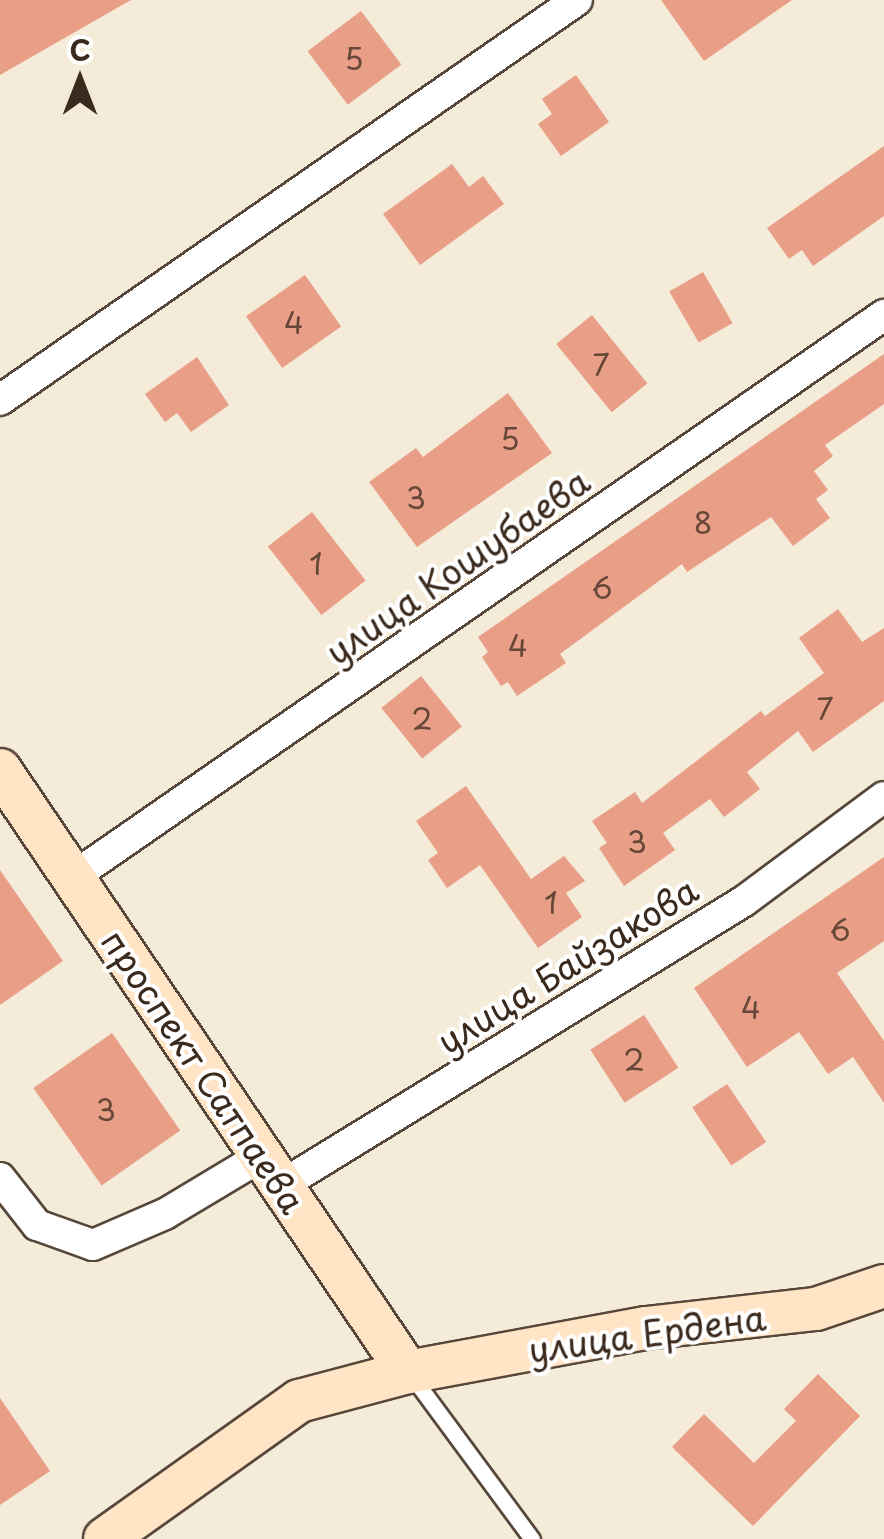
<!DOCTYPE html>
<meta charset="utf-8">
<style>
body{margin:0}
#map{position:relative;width:884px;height:1539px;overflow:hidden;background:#f4ecd8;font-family:"Playpen Sans",sans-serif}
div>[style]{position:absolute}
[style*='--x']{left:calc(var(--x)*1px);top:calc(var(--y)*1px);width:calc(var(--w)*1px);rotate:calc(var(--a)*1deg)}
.building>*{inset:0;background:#e99e88;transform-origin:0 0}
.roads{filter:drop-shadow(2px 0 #57473a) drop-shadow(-2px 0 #57473a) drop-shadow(0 2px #57473a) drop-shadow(0 -2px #57473a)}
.lane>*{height:15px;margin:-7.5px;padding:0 7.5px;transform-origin:7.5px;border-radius:7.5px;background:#fff}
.street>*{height:30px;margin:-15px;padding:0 15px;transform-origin:15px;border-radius:15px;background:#fff}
.secondary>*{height:42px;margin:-21px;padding:0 21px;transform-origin:21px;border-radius:21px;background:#ffe4c6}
span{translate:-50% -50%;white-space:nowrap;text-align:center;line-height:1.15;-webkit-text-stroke:8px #fff;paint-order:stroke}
.number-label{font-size:30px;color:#664738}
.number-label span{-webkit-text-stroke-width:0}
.street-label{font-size:35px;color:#3b2a1e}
.north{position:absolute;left:30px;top:30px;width:100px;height:100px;-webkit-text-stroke:8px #fff;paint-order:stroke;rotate:0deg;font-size:28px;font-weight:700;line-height:40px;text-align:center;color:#3b2a1e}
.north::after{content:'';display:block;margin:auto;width:35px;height:45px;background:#3b2a1e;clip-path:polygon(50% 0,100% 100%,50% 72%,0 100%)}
</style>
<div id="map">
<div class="building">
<div style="clip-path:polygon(0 0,131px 0,0 75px)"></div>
<div style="clip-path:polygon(661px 0,792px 0,704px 61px)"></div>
<div style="left:361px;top:11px;width:67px;height:67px;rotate:53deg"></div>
<div style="clip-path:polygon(576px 75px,609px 122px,561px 156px,538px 124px,552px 114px,542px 99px)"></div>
<div style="clip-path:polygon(884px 146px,884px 216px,813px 266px,802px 250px,789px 259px,767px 228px)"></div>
<div style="clip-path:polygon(452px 164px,469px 187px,483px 176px,504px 204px,420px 265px,383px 214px)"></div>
<div style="left:703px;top:272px;width:59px;height:39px;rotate:60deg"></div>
<div style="left:305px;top:275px;width:63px;height:72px;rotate:55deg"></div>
<div style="left:592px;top:315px;width:88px;height:46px;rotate:51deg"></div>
<div style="clip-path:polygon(884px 354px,884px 404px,825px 445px,833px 456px,814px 471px,828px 490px,816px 499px,830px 518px,793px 546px,771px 517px,687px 572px,682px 564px,560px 654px,566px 663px,517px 696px,508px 682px,501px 686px,482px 657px,488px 652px,478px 637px)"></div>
<div style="clip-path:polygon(197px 357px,229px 405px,191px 432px,177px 413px,165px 422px,145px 394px)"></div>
<div style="clip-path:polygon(508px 393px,552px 453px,417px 547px,369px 482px,416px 448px,423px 457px)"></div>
<div style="left:312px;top:512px;width:87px;height:56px;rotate:52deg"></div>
<div style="clip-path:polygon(838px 609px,862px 642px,884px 628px,884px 701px,813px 752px,798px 731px,747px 772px,760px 789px,724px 817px,710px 799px,663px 833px,675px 850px,624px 886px,599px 848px,607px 843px,592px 821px,635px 792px,642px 803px,761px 711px,765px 716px,824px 673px,799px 638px)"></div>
<div style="left:421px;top:676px;width:65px;height:51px;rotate:51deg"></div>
<div style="clip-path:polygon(466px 786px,531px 879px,564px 856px,585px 881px,566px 893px,582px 917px,538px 948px,480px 865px,447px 888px,428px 860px,438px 853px,416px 821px)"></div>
<div style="clip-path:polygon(884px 857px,884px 941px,837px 973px,884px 1041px,884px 1103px,853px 1057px,828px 1074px,799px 1032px,747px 1067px,694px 988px)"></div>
<div style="clip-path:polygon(0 870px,63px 961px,0 1005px)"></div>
<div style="left:644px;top:1015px;width:63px;height:64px;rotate:57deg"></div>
<div style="left:112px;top:1033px;width:119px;height:96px;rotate:55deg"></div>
<div style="left:727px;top:1084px;width:70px;height:42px;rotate:56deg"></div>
<div style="clip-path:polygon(818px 1374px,860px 1416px,753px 1526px,672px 1447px,704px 1414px,754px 1463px,796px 1421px,784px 1409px)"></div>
<div style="clip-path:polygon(0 1398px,50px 1471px,0 1505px)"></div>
</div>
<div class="roads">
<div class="lane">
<div style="--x:411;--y:1375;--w:204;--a:53.6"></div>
</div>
<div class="street">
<div style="--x:0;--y:400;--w:702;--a:-34.73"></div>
<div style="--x:73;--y:877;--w:987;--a:-34.72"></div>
<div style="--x:0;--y:1178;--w:60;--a:51.8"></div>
<div style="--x:37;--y:1225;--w:59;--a:19.7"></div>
<div style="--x:93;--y:1245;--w:78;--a:-23.3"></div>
<div style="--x:165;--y:1214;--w:113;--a:-30.9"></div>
<div style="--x:282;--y:1185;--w:542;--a:-31.58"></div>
<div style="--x:744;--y:901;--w:174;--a:-36.6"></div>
</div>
<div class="secondary">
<div style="--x:0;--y:770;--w:727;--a:55.87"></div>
<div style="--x:105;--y:1539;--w:238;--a:-35.4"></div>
<div style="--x:299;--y:1401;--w:113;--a:-14.9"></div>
<div style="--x:408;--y:1372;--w:242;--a:-10.5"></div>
<div style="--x:646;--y:1328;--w:171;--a:-6.4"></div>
<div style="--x:816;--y:1309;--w:72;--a:-18.7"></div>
</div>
</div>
<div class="number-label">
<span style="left:354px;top:58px">5</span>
<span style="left:294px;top:322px">4</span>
<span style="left:601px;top:364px">7</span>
<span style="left:510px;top:438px">5</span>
<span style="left:416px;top:497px">3</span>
<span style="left:703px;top:522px">8</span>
<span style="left:316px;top:563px">1</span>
<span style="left:602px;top:587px">6</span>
<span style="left:518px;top:645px">4</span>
<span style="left:825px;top:708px">7</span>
<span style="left:422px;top:718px">2</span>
<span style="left:637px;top:841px">3</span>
<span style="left:551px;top:902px">1</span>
<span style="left:840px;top:929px">6</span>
<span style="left:751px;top:1007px">4</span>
<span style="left:634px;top:1059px">2</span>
<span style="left:106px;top:1109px">3</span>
</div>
<div class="street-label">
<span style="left:457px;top:566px;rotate:-35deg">улица Кошубаева</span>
<span style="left:567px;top:965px;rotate:-32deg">улица Байзакова</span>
<span style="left:204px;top:1071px;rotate:56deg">проспект Сатпаева</span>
<span style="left:647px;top:1333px;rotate:-8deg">улица Ердена</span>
</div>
<div class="north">С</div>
</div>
